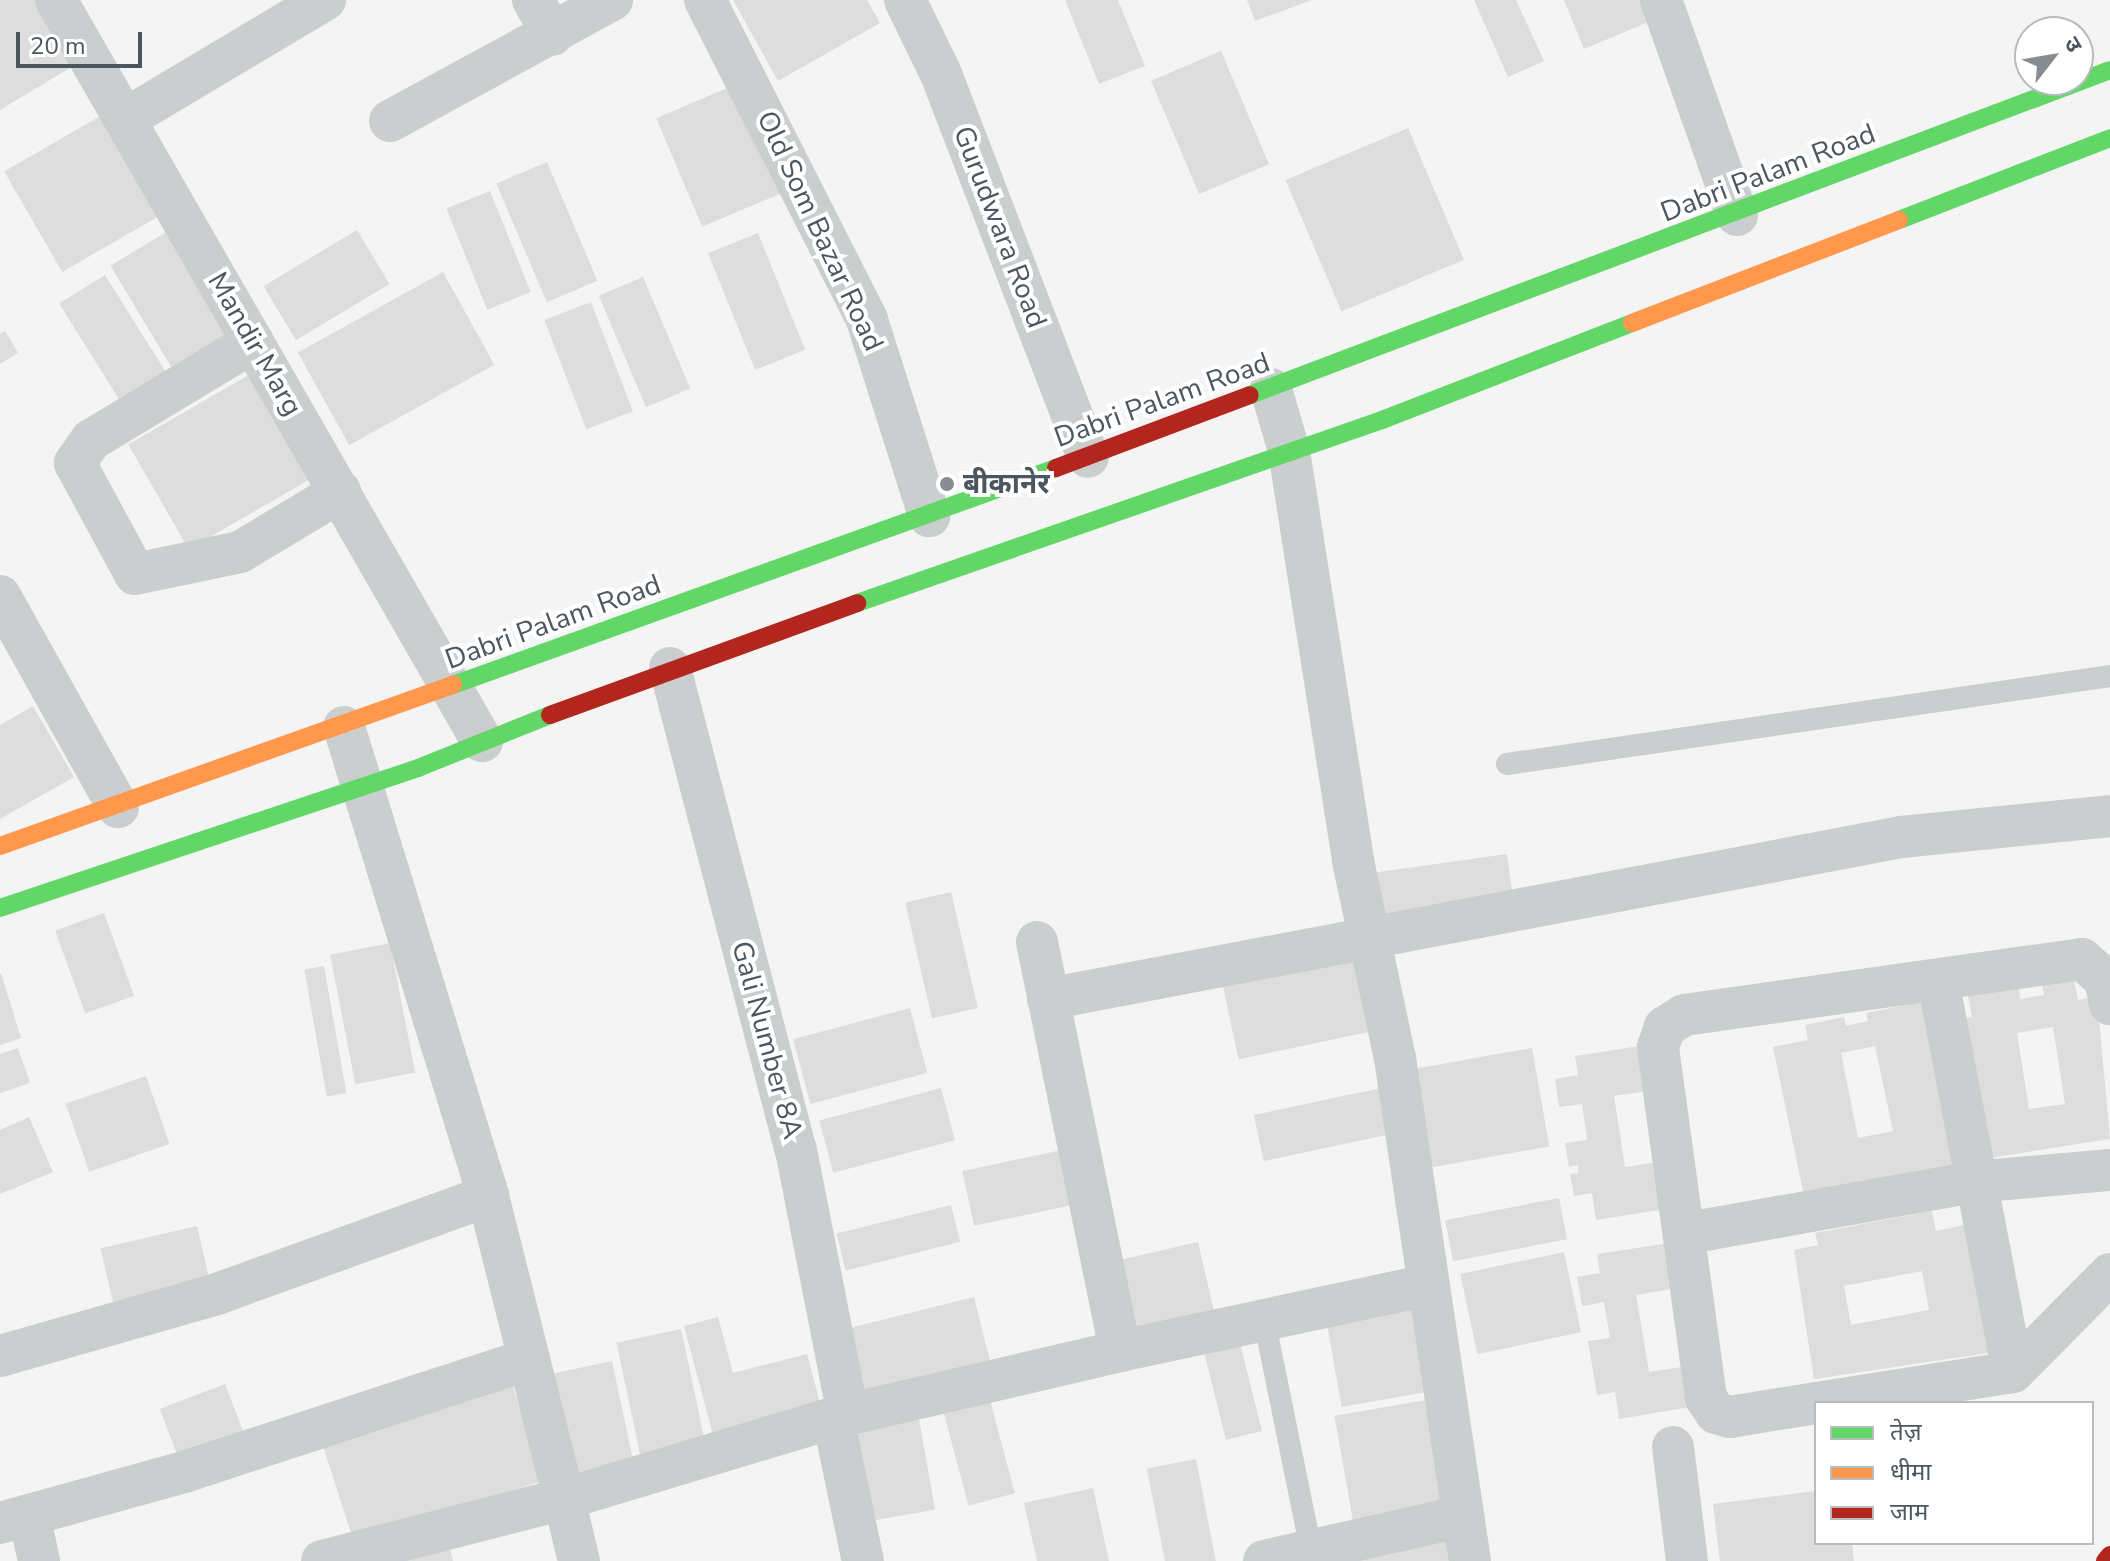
<!DOCTYPE html>
<meta charset="utf-8">
<style>
body{margin:0}
#map{position:relative;width:2110px;height:1561px;overflow:hidden;background:#f4f4f4;font-family:"Nunito Sans","Noto Sans Devanagari",sans-serif}
div>[style]{position:absolute}
[style*='--x']{left:calc(var(--x)*1px);top:calc(var(--y)*1px);width:calc(var(--w)*1px);rotate:calc(var(--a)*1deg)}
.building>*{inset:0;background:#ddddde;transform-origin:0 0}
.lane>*{height:22px;margin:-11px;padding:0 11px;transform-origin:11px;border-radius:11px;background:#cbcecf}
.street>*{height:42px;margin:-21px;padding:0 21px;transform-origin:21px;border-radius:21px;background:#cbcecf}
.fast>*{height:18px;margin:-9px;padding:0 9px;transform-origin:9px;border-radius:9px;background:#63d668}
.slow>*{height:18px;margin:-9px;padding:0 9px;transform-origin:9px;border-radius:9px;background:#ff974d}
.jam>*{height:18px;margin:-9px;padding:0 9px;transform-origin:9px;border-radius:9px;background:#b3261e}
.dots>*{width:22px;height:22px;translate:-50% -50%;box-sizing:border-box;border:4px solid #fff;border-radius:50%}
span{translate:-50% -50%;white-space:nowrap;text-align:center;line-height:1.15;-webkit-text-stroke:8px #fff;paint-order:stroke}
.street-label{font-size:28px;color:#4b565f}
.poi-label{font-size:28px;color:#4b565f;font-weight:700}
.left{translate:0 -50%;text-align:left}
.legend{position:absolute;left:1814px;top:1401px;width:280px;height:144px;box-sizing:border-box;background:#fff;border:2px solid #b7bbbf;margin:0;padding:10px 14px;list-style:none;font-size:24px;color:#4b565f}
.legend li{display:flex;align-items:center;gap:16px;height:40px}
.legend b{width:40px;border:2px solid #b7bbbf}
.north{position:absolute;left:2014px;top:16px;width:80px;height:80px;box-sizing:border-box;background:#fff;border:2px solid #b7bbbf;border-radius:50%;rotate:59deg;font-size:22px;font-weight:700;line-height:32px;text-align:center;color:#4b565f}
.north::after{content:'';display:block;margin:auto;width:28px;height:36px;background:#868d93;clip-path:polygon(50% 0,100% 100%,50% 72%,0 100%)}
.scale{position:absolute;left:16px;top:32px;width:126px;height:36px;box-sizing:border-box;border:4px solid #4b565f;border-top:0;padding-left:10px;font-size:24px;line-height:28px;white-space:nowrap;color:#4b565f;-webkit-text-stroke:6px #fff;paint-order:stroke}
</style>
<div id="map">
<div class="building">
<div style="clip-path:polygon(0 0,43px 0,80px 62px,0 110px)"></div>
<div style="clip-path:polygon(733px 0,867px 0,880px 23px,778px 81px)"></div>
<div style="clip-path:polygon(1065px 0,1118px 0,1145px 66px,1099px 84px)"></div>
<div style="clip-path:polygon(1247px 0,1312px 0,1255px 21px)"></div>
<div style="clip-path:polygon(1474px 0,1516px 0,1544px 61px,1508px 77px)"></div>
<div style="clip-path:polygon(1564px 0,1651px 0,1658px 18px,1584px 49px)"></div>
<div style="left:1221px;top:51px;width:123px;height:76px;rotate:67deg"></div>
<div style="left:739px;top:83px;width:118px;height:90px;rotate:67deg"></div>
<div style="left:109px;top:111px;width:116px;height:121px;rotate:60deg"></div>
<div style="left:1408px;top:128px;width:143px;height:133px;rotate:67deg"></div>
<div style="left:547px;top:162px;width:129px;height:55px;rotate:67deg"></div>
<div style="left:490px;top:191px;width:109px;height:47px;rotate:68deg"></div>
<div style="left:173px;top:228px;width:127px;height:73px;rotate:59deg"></div>
<div style="left:357px;top:230px;width:63px;height:109px;rotate:59deg"></div>
<div style="left:758px;top:233px;width:126px;height:54px;rotate:68deg"></div>
<div style="left:443px;top:272px;width:106px;height:166px;rotate:61deg"></div>
<div style="left:105px;top:275px;width:121px;height:54px;rotate:58deg"></div>
<div style="left:643px;top:277px;width:121px;height:48px;rotate:67deg"></div>
<div style="left:591px;top:302px;width:117px;height:50px;rotate:69deg"></div>
<div style="clip-path:polygon(5px 331px,18px 353px,0 364px,0 334px)"></div>
<div style="left:259px;top:369px;width:121px;height:151px;rotate:60deg"></div>
<div style="clip-path:polygon(33px 706px,74px 777px,0 819px,0 725px)"></div>
<div style="left:1507px;top:854px;width:44px;height:133px;rotate:82deg"></div>
<div style="left:951px;top:892px;width:119px;height:47px;rotate:77deg"></div>
<div style="left:104px;top:913px;width:88px;height:52px;rotate:70deg"></div>
<div style="left:390px;top:943px;width:132px;height:61px;rotate:79deg"></div>
<div style="left:1359px;top:948px;width:84px;height:141px;rotate:78deg"></div>
<div style="left:324px;top:966px;width:129px;height:20px;rotate:80deg"></div>
<div style="clip-path:polygon(1px 973px,21px 1038px,0 1045px,0 974px)"></div>
<div style="clip-path:polygon(evenodd,2074px 979px,2078px 1000px,2097px 997px,2110px 1139px,1990px 1158px,1955px 1019px,1972px 1017px,1968px 995px,2019px 987px,2020px 999px,2044px 995px,2042px 984px,2074px 979px,2053px 1027px,2065px 1104px,2029px 1109px,2017px 1033px,2053px 1027px)"></div>
<div style="clip-path:polygon(evenodd,1924px 1001px,1957px 1165px,1804px 1196px,1773px 1047px,1808px 1040px,1805px 1025px,1844px 1017px,1846px 1026px,1868px 1021px,1866px 1013px,1924px 1001px,1875px 1046px,1893px 1131px,1858px 1138px,1841px 1053px,1875px 1046px)"></div>
<div style="left:910px;top:1008px;width:67px;height:121px;rotate:75deg"></div>
<div style="clip-path:polygon(1653px 1044px,1648px 1091px,1614px 1096px,1625px 1167px,1659px 1162px,1679px 1207px,1596px 1220px,1592px 1193px,1574px 1196px,1570px 1174px,1578px 1173px,1578px 1165px,1569px 1167px,1565px 1143px,1587px 1140px,1582px 1104px,1559px 1107px,1555px 1079px,1578px 1075px,1575px 1056px)"></div>
<div style="clip-path:polygon(18px 1048px,30px 1083px,0 1093px,0 1054px)"></div>
<div style="left:1532px;top:1048px;width:100px;height:119px;rotate:80deg"></div>
<div style="left:146px;top:1076px;width:72px;height:85px;rotate:71deg"></div>
<div style="left:941px;top:1088px;width:54px;height:126px;rotate:75deg"></div>
<div style="left:1381px;top:1088px;width:47px;height:130px;rotate:78deg"></div>
<div style="clip-path:polygon(29px 1117px,53px 1172px,0 1194px,0 1130px)"></div>
<div style="left:1071px;top:1148px;width:56px;height:111px;rotate:78deg"></div>
<div style="left:1559px;top:1198px;width:42px;height:116px;rotate:79deg"></div>
<div style="left:951px;top:1205px;width:38px;height:118px;rotate:76deg"></div>
<div style="clip-path:polygon(evenodd,1932px 1211px,1936px 1231px,1964px 1225px,1988px 1353px,1814px 1379px,1794px 1250px,1818px 1245px,1815px 1233px,1932px 1211px,1922px 1271px,1929px 1310px,1851px 1325px,1844px 1286px,1922px 1271px)"></div>
<div style="left:197px;top:1226px;width:64px;height:99px;rotate:77deg"></div>
<div style="left:1198px;top:1242px;width:76px;height:85px;rotate:77deg"></div>
<div style="clip-path:polygon(1676px 1242px,1681px 1278px,1669px 1280px,1671px 1289px,1636px 1295px,1649px 1372px,1682px 1367px,1702px 1405px,1619px 1419px,1615px 1392px,1597px 1395px,1588px 1341px,1610px 1338px,1604px 1302px,1582px 1306px,1577px 1277px,1600px 1273px,1597px 1254px)"></div>
<div style="left:1564px;top:1252px;width:82px;height:106px;rotate:78deg"></div>
<div style="left:974px;top:1297px;width:69px;height:137px;rotate:76deg"></div>
<div style="left:1413px;top:1299px;width:94px;height:89px;rotate:80deg"></div>
<div style="clip-path:polygon(718px 1317px,733px 1373px,807px 1354px,821px 1407px,713px 1435px,684px 1326px)"></div>
<div style="left:681px;top:1329px;width:115px;height:66px;rotate:78deg"></div>
<div style="left:1237px;top:1331px;width:103px;height:37px;rotate:76deg"></div>
<div style="left:612px;top:1361px;width:107px;height:68px;rotate:78deg"></div>
<div style="left:509px;top:1375px;width:111px;height:199px;rotate:72deg"></div>
<div style="left:225px;top:1384px;width:60px;height:70px;rotate:69deg"></div>
<div style="left:987px;top:1389px;width:108px;height:48px;rotate:75deg"></div>
<div style="left:1431px;top:1399px;width:106px;height:98px;rotate:80deg"></div>
<div style="left:919px;top:1419px;width:92px;height:68px;rotate:80deg"></div>
<div style="left:1196px;top:1459px;width:104px;height:50px;rotate:79deg"></div>
<div style="clip-path:polygon(1093px 1488px,1109px 1561px,1037px 1561px,1024px 1503px)"></div>
<div style="clip-path:polygon(1816px 1491px,1816px 1543px,1852px 1543px,1854px 1561px,1720px 1561px,1713px 1504px)"></div>
<div style="clip-path:polygon(1455px 1531px,1463px 1561px,1339px 1561px)"></div>
<div style="clip-path:polygon(448px 1540px,453px 1561px,386px 1561px)"></div>
</div>
<div class="lane">
<div style="--x:1507;--y:764;--w:609;--a:-8.3"></div>
<div style="--x:1264;--y:1319;--w:236;--a:78.5"></div>
</div>
<div class="street">
<div style="--x:56;--y:0;--w:855;--a:60.11"></div>
<div style="--x:533;--y:0;--w:40;--a:60.3"></div>
<div style="--x:705;--y:0;--w:359;--a:63.1"></div>
<div style="--x:867;--y:320;--w:206;--a:72.4"></div>
<div style="--x:905;--y:0;--w:82;--a:64.1"></div>
<div style="--x:941;--y:74;--w:410;--a:69"></div>
<div style="--x:1661;--y:0;--w:228;--a:70.5"></div>
<div style="--x:125;--y:119;--w:233;--a:-30.8"></div>
<div style="--x:390;--y:121;--w:253;--a:-28.6"></div>
<div style="--x:253;--y:342;--w:189;--a:148.8"></div>
<div style="--x:91;--y:440;--w:28;--a:125"></div>
<div style="--x:75;--y:463;--w:126;--a:61.6"></div>
<div style="--x:135;--y:574;--w:107;--a:-11.8"></div>
<div style="--x:240;--y:552;--w:117;--a:-31"></div>
<div style="--x:1271;--y:389;--w:65;--a:73.8"></div>
<div style="--x:1289;--y:451;--w:415;--a:81.1"></div>
<div style="--x:1353;--y:861;--w:201;--a:78"></div>
<div style="--x:1395;--y:1058;--w:509;--a:81.52"></div>
<div style="--x:0;--y:596;--w:242;--a:60.8"></div>
<div style="--x:670;--y:668;--w:498;--a:75.4"></div>
<div style="--x:796;--y:1150;--w:270;--a:78.9"></div>
<div style="--x:344;--y:727;--w:491;--a:72.9"></div>
<div style="--x:488;--y:1196;--w:312;--a:75.9"></div>
<div style="--x:564;--y:1499;--w:281;--a:-16.8"></div>
<div style="--x:833;--y:1418;--w:295;--a:-13.1"></div>
<div style="--x:1037;--y:942;--w:417;--a:78.5"></div>
<div style="--x:1120;--y:1351;--w:314;--a:-12.1"></div>
<div style="--x:1938;--y:980;--w:399;--a:79.2"></div>
<div style="--x:1048;--y:999;--w:868;--a:-10.75"></div>
<div style="--x:1901;--y:837;--w:210;--a:-5.7"></div>
<div style="--x:1688;--y:1233;--w:290;--a:-10.1"></div>
<div style="--x:1973;--y:1182;--w:138;--a:-5"></div>
<div style="--x:0;--y:1356;--w:223;--a:-15.9"></div>
<div style="--x:214;--y:1295;--w:291;--a:-19.9"></div>
<div style="--x:1816;--y:1403;--w:87;--a:170.8"></div>
<div style="--x:1730;--y:1417;--w:15;--a:-164"></div>
<div style="--x:1716;--y:1413;--w:18;--a:-124"></div>
<div style="--x:1706;--y:1398;--w:354;--a:-97.8"></div>
<div style="--x:1658;--y:1047;--w:21;--a:-71"></div>
<div style="--x:1665;--y:1027;--w:22;--a:-32"></div>
<div style="--x:1684;--y:1015;--w:402;--a:-8"></div>
<div style="--x:2082;--y:959;--w:31;--a:42"></div>
<div style="--x:2105;--y:980;--w:25;--a:78"></div>
<div style="--x:1817;--y:1403;--w:198;--a:-9"></div>
<div style="--x:2013;--y:1372;--w:138;--a:-45.3"></div>
<div style="--x:833;--y:1418;--w:146;--a:78.2"></div>
<div style="--x:1673;--y:1447;--w:115;--a:83"></div>
<div style="--x:29;--y:1515;--w:47;--a:77.7"></div>
<div style="--x:0;--y:1523;--w:191;--a:-15.5"></div>
<div style="--x:184;--y:1472;--w:363;--a:-18.1"></div>
<div style="--x:322;--y:1561;--w:250;--a:-14.4"></div>
<div style="--x:564;--y:1499;--w:64;--a:76.4"></div>
<div style="--x:1264;--y:1561;--w:204;--a:-12.7"></div>
</div>
<div class="fast">
<div style="--x:1899;--y:220;--w:226;--a:-21.2"></div>
<div style="--x:1250;--y:395;--w:919;--a:-20.7"></div>
<div style="--x:857;--y:603;--w:556;--a:-19.22"></div>
<div style="--x:1382;--y:420;--w:268;--a:-21.2"></div>
<div style="--x:453;--y:685;--w:641;--a:-19.79"></div>
<div style="--x:0;--y:908;--w:441;--a:-18.5"></div>
<div style="--x:418;--y:768;--w:142;--a:-21.9"></div>
</div>
<div class="slow">
<div style="--x:1632;--y:323;--w:286;--a:-21.1"></div>
<div style="--x:0;--y:846;--w:481;--a:-19.6"></div>
</div>
<div class="jam">
<div style="--x:1056;--y:468;--w:207;--a:-20.6"></div>
<div style="--x:550;--y:715;--w:327;--a:-20"></div>
<div style="--x:2105;--y:1561;--w:8;--a:-50"></div>
</div>
<div class="dots">
<div style="left:947px;top:484px;background:#868d93"></div>
</div>
<div class="street-label">
<span style="left:1768px;top:173px;rotate:-21deg">Dabri Palam Road</span>
<span style="left:1000px;top:227px;rotate:69deg">Gurudwara Road</span>
<span style="left:820px;top:231px;rotate:65deg">Old Som Bazar Road</span>
<span style="left:255px;top:344px;rotate:60deg">Mandir Marg</span>
<span style="left:1162px;top:400px;rotate:-20deg">Dabri Palam Road</span>
<span style="left:553px;top:622px;rotate:-20deg">Dabri Palam Road</span>
<span style="left:767px;top:1040px;rotate:75deg">Gali Number 8A</span>
</div>
<div class="poi-label">
<span class="left" style="left:963px;top:484px">बीकानेर</span>
</div>
<ul class="legend">
<li><b style="height:10px;background:#63d668"></b>तेज़</li>
<li><b style="height:10px;background:#ff974d"></b>धीमा</li>
<li><b style="height:10px;background:#b3261e"></b>जाम</li>
</ul>
<div class="north">उ</div>
<div class="scale">20 m</div>
</div>
